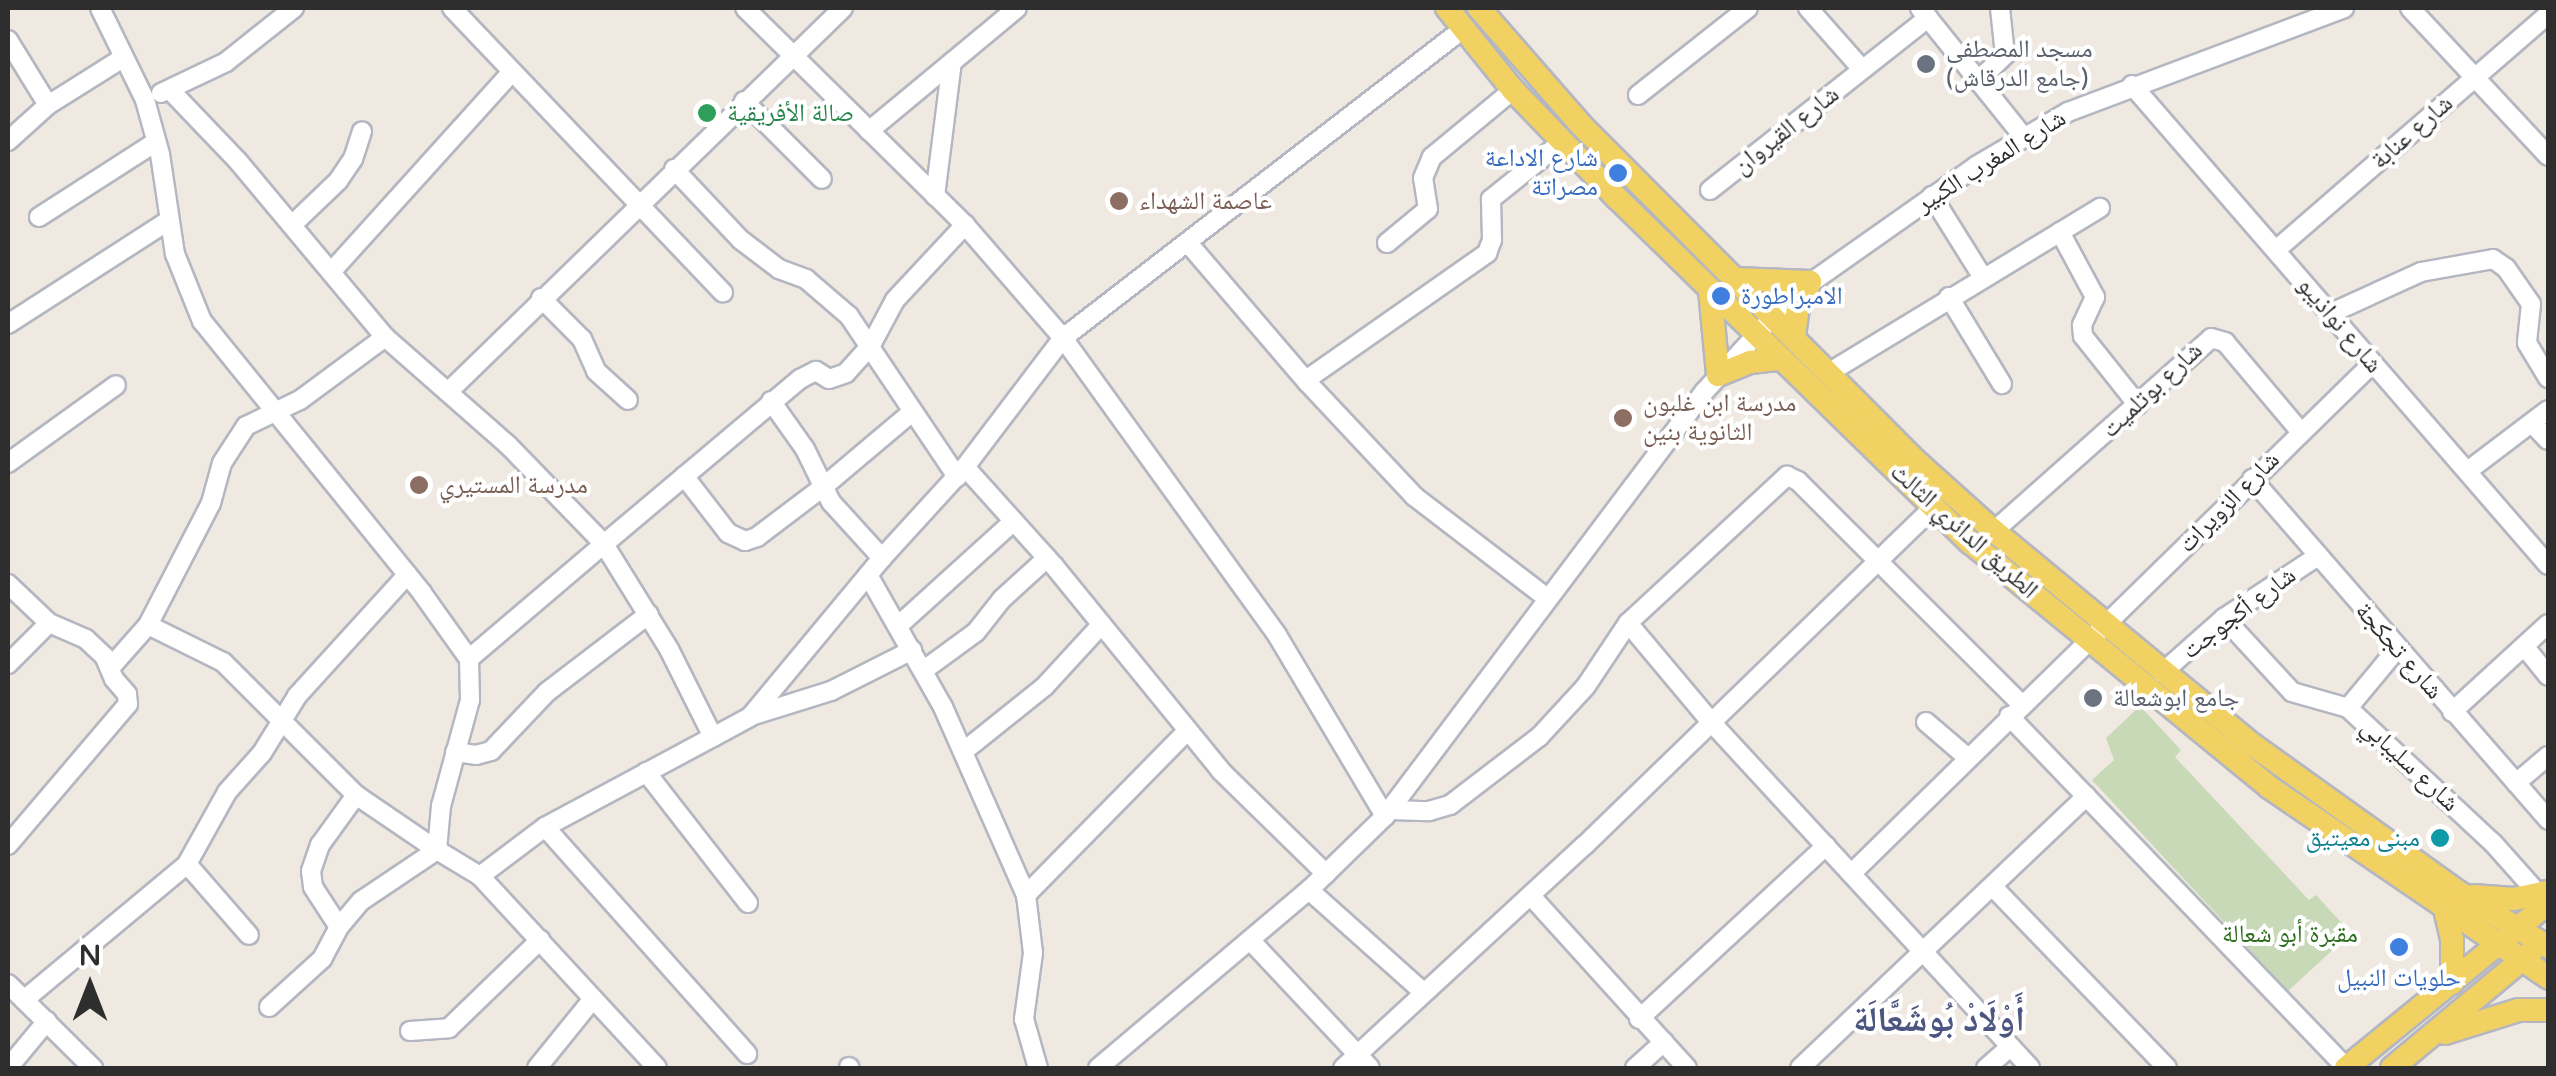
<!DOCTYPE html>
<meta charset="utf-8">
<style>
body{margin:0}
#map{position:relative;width:2556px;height:1076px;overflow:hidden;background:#efe9e1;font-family:"Varela Round","Noto Naskh Arabic",sans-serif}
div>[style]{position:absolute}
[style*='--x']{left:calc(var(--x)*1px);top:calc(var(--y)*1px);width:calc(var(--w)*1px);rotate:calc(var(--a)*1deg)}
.cemetery>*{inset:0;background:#c8d9b8}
.roads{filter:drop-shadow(2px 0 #b4b7c1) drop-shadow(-2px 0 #b4b7c1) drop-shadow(0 2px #b4b7c1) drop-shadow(0 -2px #b4b7c1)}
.minor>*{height:18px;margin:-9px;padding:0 9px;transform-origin:9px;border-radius:9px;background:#fff}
.major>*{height:22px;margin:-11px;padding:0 11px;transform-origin:11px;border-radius:11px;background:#f2d163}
.dots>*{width:28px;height:28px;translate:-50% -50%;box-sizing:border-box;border:5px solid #fff;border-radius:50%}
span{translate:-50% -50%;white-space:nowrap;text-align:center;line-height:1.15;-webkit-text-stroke:8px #fff;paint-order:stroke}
.worship-label{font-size:25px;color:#5b616d}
.left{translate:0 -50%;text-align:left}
.leisure-label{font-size:25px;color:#27864d}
.street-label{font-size:25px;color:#2e2e2e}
.shop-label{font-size:25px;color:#366cbe}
.right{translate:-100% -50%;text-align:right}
.education-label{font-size:25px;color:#785e54}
.culture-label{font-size:25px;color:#0d838f}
.park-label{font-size:25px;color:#2c6e1b}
.district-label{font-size:35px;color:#4d5680;font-weight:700}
.frame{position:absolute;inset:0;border:10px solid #2e2e2e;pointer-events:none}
.north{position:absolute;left:40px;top:936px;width:100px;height:100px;-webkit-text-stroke:8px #fff;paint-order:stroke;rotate:0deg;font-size:28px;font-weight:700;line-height:40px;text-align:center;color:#2e2e2e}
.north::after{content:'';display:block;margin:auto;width:35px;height:45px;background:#2e2e2e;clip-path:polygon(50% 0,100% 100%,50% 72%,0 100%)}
</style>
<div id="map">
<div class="cemetery">
<div style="clip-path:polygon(2140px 706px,2181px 750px,2175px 757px,2309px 900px,2316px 895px,2351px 933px,2288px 991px,2092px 780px,2114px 760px,2106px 738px)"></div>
</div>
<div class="roads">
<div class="minor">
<div style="--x:100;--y:8;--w:102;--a:63.9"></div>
<div style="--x:145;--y:100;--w:56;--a:74.5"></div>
<div style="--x:160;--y:154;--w:101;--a:81.5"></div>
<div style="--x:175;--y:254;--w:72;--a:68.1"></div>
<div style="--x:202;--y:321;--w:350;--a:51"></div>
<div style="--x:422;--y:593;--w:81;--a:54.5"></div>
<div style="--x:469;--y:659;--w:41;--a:88.6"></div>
<div style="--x:470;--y:700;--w:110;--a:105.3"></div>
<div style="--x:441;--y:806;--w:44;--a:95.2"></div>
<div style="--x:437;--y:850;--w:50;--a:31.2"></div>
<div style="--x:480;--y:876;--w:261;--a:47.3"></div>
<div style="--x:452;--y:8;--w:393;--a:46.4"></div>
<div style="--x:745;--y:8;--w:309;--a:44.6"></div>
<div style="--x:965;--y:225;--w:150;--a:49.1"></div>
<div style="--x:1063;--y:338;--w:366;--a:54.2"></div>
<div style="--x:1277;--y:635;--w:211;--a:59.2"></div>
<div style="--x:1808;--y:8;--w:81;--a:48.5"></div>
<div style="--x:1920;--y:8;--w:164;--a:51.2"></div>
<div style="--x:2410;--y:8;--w:202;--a:47"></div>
<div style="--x:8;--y:40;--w:76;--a:58.4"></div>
<div style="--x:1978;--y:81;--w:37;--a:-44"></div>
<div style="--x:2005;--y:55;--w:47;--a:-96.1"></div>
<div style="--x:2132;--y:85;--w:635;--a:49.09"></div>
<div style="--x:170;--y:90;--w:97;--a:46.3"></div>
<div style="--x:237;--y:160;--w:231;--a:50.1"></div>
<div style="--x:161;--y:93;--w:72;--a:-25.5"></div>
<div style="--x:226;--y:62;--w:87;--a:-38.5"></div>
<div style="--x:1638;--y:95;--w:140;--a:-38.3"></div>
<div style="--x:744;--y:101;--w:110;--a:45"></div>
<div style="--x:869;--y:131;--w:192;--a:-39.7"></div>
<div style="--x:8;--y:141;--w:54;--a:-42"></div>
<div style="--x:48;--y:105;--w:89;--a:-32.1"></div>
<div style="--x:674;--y:169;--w:98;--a:46.7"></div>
<div style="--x:741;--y:240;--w:48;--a:37.3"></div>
<div style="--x:779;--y:269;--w:29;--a:20"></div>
<div style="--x:806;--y:279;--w:57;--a:40.7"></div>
<div style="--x:849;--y:316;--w:194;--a:56.1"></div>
<div style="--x:1710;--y:190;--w:278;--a:-38.3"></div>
<div style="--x:935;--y:196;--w:135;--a:-82.8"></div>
<div style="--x:1932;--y:196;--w:94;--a:58"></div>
<div style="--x:39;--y:217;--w:139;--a:-32.7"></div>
<div style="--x:292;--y:225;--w:64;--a:-43.7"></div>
<div style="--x:338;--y:181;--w:27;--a:-56"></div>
<div style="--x:353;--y:159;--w:29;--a:-72"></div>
<div style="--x:2060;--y:232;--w:74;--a:61.7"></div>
<div style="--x:2095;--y:297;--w:31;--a:115"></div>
<div style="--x:2082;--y:325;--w:11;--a:85"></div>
<div style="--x:2083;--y:336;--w:88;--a:51.4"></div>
<div style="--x:1188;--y:243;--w:183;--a:49.4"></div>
<div style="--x:1307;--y:382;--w:156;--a:46.8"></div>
<div style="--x:1414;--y:496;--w:168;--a:37.5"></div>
<div style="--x:1387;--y:243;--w:53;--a:-39.7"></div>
<div style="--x:1428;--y:209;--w:31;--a:-99"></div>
<div style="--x:1423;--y:178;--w:23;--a:-67"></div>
<div style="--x:1432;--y:157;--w:105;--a:-39.6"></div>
<div style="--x:2276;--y:250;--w:360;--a:-40.9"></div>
<div style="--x:332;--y:271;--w:268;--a:-47.9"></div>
<div style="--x:1949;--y:297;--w:102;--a:58.7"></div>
<div style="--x:541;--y:298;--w:58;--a:45"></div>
<div style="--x:582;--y:339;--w:35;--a:66"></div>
<div style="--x:596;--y:371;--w:43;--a:42.2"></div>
<div style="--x:2329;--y:314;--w:101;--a:-24.5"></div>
<div style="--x:2421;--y:272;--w:73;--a:-10.2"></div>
<div style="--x:2493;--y:259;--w:16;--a:35"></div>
<div style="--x:2506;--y:268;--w:44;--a:55.2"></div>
<div style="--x:2531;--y:304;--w:39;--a:96"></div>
<div style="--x:2527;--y:343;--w:41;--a:59"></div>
<div style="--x:8;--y:324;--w:190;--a:-32.8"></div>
<div style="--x:1830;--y:372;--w:316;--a:-31.3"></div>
<div style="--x:1313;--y:375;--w:213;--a:-35"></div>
<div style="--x:1487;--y:253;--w:14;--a:-69"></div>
<div style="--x:1492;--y:240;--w:41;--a:-91.4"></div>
<div style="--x:1491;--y:199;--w:91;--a:-38.8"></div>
<div style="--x:448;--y:392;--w:551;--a:-44.19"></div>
<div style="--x:771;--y:401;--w:59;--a:54.7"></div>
<div style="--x:805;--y:449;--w:59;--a:63.9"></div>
<div style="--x:831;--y:502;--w:76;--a:47.7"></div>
<div style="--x:2532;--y:423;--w:23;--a:47"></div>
<div style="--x:8;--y:463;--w:133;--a:-35.8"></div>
<div style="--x:965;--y:467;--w:133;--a:48"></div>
<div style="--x:1054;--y:566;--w:264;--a:50.8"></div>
<div style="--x:1221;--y:771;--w:147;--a:44.4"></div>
<div style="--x:2469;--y:470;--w:99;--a:-37.2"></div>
<div style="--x:684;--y:476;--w:72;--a:52.3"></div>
<div style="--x:728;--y:533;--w:19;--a:25"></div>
<div style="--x:745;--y:541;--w:13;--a:-18"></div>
<div style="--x:757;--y:537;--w:83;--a:-37.1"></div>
<div style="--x:823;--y:487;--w:115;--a:-40.1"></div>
<div style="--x:2252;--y:479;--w:452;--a:49"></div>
<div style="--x:1994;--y:531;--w:290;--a:-41.6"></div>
<div style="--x:2211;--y:338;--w:15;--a:16"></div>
<div style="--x:2225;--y:342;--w:116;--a:49.9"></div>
<div style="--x:868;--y:575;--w:152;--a:60.4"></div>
<div style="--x:943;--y:707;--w:206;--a:66.2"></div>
<div style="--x:1026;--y:895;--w:58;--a:83.1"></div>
<div style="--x:1033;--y:953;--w:67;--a:97.8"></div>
<div style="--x:1024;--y:1019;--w:51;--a:74.1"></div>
<div style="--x:8;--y:584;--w:57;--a:43.6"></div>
<div style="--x:49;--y:623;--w:58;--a:135"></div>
<div style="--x:2224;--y:618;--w:100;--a:47.4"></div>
<div style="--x:2292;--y:692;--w:58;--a:15.9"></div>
<div style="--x:2348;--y:708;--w:198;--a:43"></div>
<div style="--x:2493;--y:843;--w:71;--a:48.4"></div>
<div style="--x:1628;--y:623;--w:131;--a:50"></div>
<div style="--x:1712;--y:723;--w:469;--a:47.3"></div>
<div style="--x:148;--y:625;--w:137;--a:-62.7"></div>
<div style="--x:211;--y:503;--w:41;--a:-74.6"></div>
<div style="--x:222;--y:463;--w:44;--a:-57"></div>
<div style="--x:246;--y:426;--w:60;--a:-25.7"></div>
<div style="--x:300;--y:400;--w:106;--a:-36.5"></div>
<div style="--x:385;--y:337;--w:164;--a:41.3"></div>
<div style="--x:508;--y:445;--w:138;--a:45.9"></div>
<div style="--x:604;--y:544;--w:177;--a:139.6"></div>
<div style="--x:898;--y:626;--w:156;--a:-42.2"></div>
<div style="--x:2524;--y:646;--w:38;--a:51"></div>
<div style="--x:110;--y:668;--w:57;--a:-48.5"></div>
<div style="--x:148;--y:625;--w:84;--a:26.3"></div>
<div style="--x:223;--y:662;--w:188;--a:45"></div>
<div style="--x:356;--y:795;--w:98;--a:34.2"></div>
<div style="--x:924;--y:670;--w:64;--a:-36.2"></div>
<div style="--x:976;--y:632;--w:42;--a:-51.8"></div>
<div style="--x:1002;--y:599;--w:61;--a:-42.3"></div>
<div style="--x:2162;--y:673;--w:83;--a:-41.6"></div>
<div style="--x:2224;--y:618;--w:113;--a:-33.4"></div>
<div style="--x:2348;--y:708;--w:77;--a:-50.3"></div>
<div style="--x:2452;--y:712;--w:130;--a:-42.5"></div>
<div style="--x:751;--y:716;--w:84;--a:-17.4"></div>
<div style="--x:831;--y:691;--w:91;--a:-26.8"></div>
<div style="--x:2009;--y:716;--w:488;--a:46.2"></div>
<div style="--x:1926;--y:722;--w:55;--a:40.6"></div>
<div style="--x:713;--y:737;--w:42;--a:-28.4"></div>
<div style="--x:750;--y:717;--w:207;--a:-50.3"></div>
<div style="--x:882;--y:558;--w:123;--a:-47.6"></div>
<div style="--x:965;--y:467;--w:162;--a:-52.8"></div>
<div style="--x:1063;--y:338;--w:505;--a:-37.69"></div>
<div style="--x:964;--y:751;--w:104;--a:-38.7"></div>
<div style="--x:1045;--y:686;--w:83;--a:-47.4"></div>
<div style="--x:455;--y:752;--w:21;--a:8"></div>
<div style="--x:476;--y:755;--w:16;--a:-15"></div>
<div style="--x:491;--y:751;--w:81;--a:-46.5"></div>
<div style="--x:547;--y:692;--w:128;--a:-37.4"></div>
<div style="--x:646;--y:772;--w:166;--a:52.1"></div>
<div style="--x:2516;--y:783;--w:42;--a:-40.2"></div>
<div style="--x:1391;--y:810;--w:38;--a:2"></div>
<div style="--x:1429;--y:811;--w:22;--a:-16"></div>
<div style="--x:1450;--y:805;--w:112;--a:-37.4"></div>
<div style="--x:1539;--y:737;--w:69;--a:-47.3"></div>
<div style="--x:1586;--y:686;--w:76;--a:-56.3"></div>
<div style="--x:1628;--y:623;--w:217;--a:-42.8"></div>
<div style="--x:1787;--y:476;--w:12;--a:24"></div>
<div style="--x:1798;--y:481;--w:315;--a:45"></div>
<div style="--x:545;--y:827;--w:304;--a:48.3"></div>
<div style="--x:8;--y:845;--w:185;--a:-49.6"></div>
<div style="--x:128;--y:704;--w:10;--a:-96"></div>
<div style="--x:127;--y:694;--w:20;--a:-131"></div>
<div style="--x:114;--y:679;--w:25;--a:-113"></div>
<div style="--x:104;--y:656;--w:25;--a:-137"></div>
<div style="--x:86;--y:639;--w:40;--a:-156.6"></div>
<div style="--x:187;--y:864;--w:94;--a:48.9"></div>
<div style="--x:1853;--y:872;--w:726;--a:-44.39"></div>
<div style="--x:480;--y:876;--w:81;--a:-37"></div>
<div style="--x:545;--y:827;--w:191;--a:-28.2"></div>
<div style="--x:713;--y:737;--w:98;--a:-116.6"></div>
<div style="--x:669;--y:649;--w:123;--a:-121.8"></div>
<div style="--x:604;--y:544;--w:256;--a:-40.1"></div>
<div style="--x:800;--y:379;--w:18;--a:-27"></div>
<div style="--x:816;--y:371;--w:15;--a:32"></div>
<div style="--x:829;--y:379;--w:18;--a:-19"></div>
<div style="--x:846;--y:373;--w:38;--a:-48"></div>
<div style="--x:871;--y:345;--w:51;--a:-61.9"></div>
<div style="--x:895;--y:300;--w:103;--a:-47"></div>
<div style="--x:1993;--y:887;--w:251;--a:46.1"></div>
<div style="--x:1309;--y:890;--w:154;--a:41.8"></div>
<div style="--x:1026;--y:895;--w:230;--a:-45.5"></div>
<div style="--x:1531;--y:896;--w:232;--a:47.8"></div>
<div style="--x:339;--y:927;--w:48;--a:-123"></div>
<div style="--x:313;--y:887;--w:16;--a:-97"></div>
<div style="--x:311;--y:871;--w:28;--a:-71"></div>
<div style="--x:320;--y:845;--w:62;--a:-54.2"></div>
<div style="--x:1250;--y:940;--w:175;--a:46.8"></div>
<div style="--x:8;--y:984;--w:120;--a:44.7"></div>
<div style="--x:24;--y:1000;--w:212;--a:-39.8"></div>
<div style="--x:187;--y:864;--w:82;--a:-60.9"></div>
<div style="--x:227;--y:792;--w:52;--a:-48.1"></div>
<div style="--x:262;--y:753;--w:67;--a:-58.4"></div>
<div style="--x:297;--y:696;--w:164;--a:-47.7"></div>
<div style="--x:269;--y:1007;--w:72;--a:-42.2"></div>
<div style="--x:322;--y:959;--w:36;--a:-62"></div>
<div style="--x:339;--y:927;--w:34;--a:-50"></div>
<div style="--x:361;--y:901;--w:92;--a:-33.9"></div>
<div style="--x:1639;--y:1019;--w:255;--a:-42.8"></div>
<div style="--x:410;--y:1031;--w:39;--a:-4"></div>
<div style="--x:449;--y:1028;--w:127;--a:-44"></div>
<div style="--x:849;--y:1067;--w:1;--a:45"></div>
<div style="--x:8;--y:1068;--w:61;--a:-50.3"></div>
<div style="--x:537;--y:1068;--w:87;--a:-51"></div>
<div style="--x:1098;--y:1068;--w:276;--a:-40.2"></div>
<div style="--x:1309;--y:890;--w:106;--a:-44.2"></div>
<div style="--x:1385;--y:816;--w:531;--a:-53.04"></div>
<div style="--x:1704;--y:392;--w:130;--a:-47.5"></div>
<div style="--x:1792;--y:296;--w:225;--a:-35.2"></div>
<div style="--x:1976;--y:166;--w:107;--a:-30.4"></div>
<div style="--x:2068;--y:112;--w:295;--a:-20.6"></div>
<div style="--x:1343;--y:1068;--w:329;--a:-42.7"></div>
<div style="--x:1585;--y:845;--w:486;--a:-44.1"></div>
<div style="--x:1635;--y:1068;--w:39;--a:-42"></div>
<div style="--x:1800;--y:1068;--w:395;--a:-43.5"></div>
<div style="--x:1986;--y:1068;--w:32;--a:-41"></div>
</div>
<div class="major">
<div style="--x:1447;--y:8;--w:105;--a:51.2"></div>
<div style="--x:1513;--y:90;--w:150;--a:46.1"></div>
<div style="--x:1617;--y:198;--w:494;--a:44.3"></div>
<div style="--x:1971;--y:543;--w:385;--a:39.3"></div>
<div style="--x:2269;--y:787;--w:338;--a:34.3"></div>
<div style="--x:1479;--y:8;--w:155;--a:48.9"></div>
<div style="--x:1581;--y:125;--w:476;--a:45.1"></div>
<div style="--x:1917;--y:462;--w:103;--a:41.9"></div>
<div style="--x:1994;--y:531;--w:336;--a:39.6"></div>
<div style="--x:2253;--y:745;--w:252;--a:35.6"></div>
<div style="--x:2458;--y:892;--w:105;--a:31.4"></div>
<div style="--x:1737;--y:279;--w:73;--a:2.4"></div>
<div style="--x:1710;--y:290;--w:85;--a:84.6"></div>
<div style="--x:1718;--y:375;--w:35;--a:-22"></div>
<div style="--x:1750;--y:362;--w:30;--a:-6"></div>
<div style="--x:1794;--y:336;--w:28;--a:-82"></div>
<div style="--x:1798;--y:308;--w:29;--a:-65"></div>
<div style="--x:2473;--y:896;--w:41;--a:4.2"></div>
<div style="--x:2514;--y:899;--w:35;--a:-12"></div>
<div style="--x:2445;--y:909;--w:31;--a:77"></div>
<div style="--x:2452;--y:939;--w:44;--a:90"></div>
<div style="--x:2445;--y:1033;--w:77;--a:-17.3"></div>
<div style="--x:2519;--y:1010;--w:29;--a:0"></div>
<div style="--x:2346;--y:1068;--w:261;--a:-39.2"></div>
<div style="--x:2392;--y:1068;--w:181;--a:-39.8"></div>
</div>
</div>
<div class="dots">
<div style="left:1926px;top:64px;background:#6b7280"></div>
<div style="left:707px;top:113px;background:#2e9e5b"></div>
<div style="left:1618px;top:173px;background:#3f7fe0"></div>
<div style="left:1119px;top:201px;background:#8d6e63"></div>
<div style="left:1721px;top:296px;background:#3f7fe0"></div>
<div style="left:1623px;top:418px;background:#8d6e63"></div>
<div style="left:419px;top:485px;background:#8d6e63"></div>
<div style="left:2093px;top:698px;background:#6b7280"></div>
<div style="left:2440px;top:838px;background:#0f9aa8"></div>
<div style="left:2399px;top:947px;background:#3f7fe0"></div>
</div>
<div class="worship-label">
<span class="left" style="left:1946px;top:64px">مسجد المصطفى<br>(جامع الدرقاش)</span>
<span class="left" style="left:2113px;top:698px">جامع ابوشعالة</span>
</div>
<div class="leisure-label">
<span class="left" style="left:727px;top:113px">صالة الأفريقية</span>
</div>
<div class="street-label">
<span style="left:1786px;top:130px;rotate:-38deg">شارع القيروان</span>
<span style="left:2412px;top:132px;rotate:-41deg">شارع عنابة</span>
<span style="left:1991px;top:161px;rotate:-32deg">شارع المغرب الكبير</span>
<span style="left:2340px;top:325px;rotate:50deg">شارع نواذيبو</span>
<span style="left:2152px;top:390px;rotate:-43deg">شارع بوتلميت</span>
<span style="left:2229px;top:502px;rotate:-45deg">شارع الزويرات</span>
<span style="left:1964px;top:531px;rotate:42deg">الطريق الدائري الثالث</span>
<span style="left:2239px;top:613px;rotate:-37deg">شارع أكجوجت</span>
<span style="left:2399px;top:651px;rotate:49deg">شارع تجكجة</span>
<span style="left:2410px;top:765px;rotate:43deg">شارع سليبابي</span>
</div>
<div class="shop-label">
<span class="right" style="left:1598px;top:173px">شارع الاداعة<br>مصراتة</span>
<span class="left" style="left:1741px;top:296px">الامبراطورة</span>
<span style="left:2399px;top:978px">حلويات النبيل</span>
</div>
<div class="education-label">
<span class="left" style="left:1139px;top:201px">عاصمة الشهداء</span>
<span class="left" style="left:1643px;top:418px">مدرسة ابن غلبون<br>الثانوية بنين</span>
<span class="left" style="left:439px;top:485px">مدرسة المستيري</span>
</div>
<div class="culture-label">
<span class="right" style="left:2420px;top:838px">مبنى معيتيق</span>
</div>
<div class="park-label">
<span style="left:2290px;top:934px">مقبرة أبو شعالة</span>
</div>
<div class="district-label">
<span style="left:1939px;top:1020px">أَوْلَادْ بُوشَعَّالَة</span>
</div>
<div class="frame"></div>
<div class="north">N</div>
</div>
